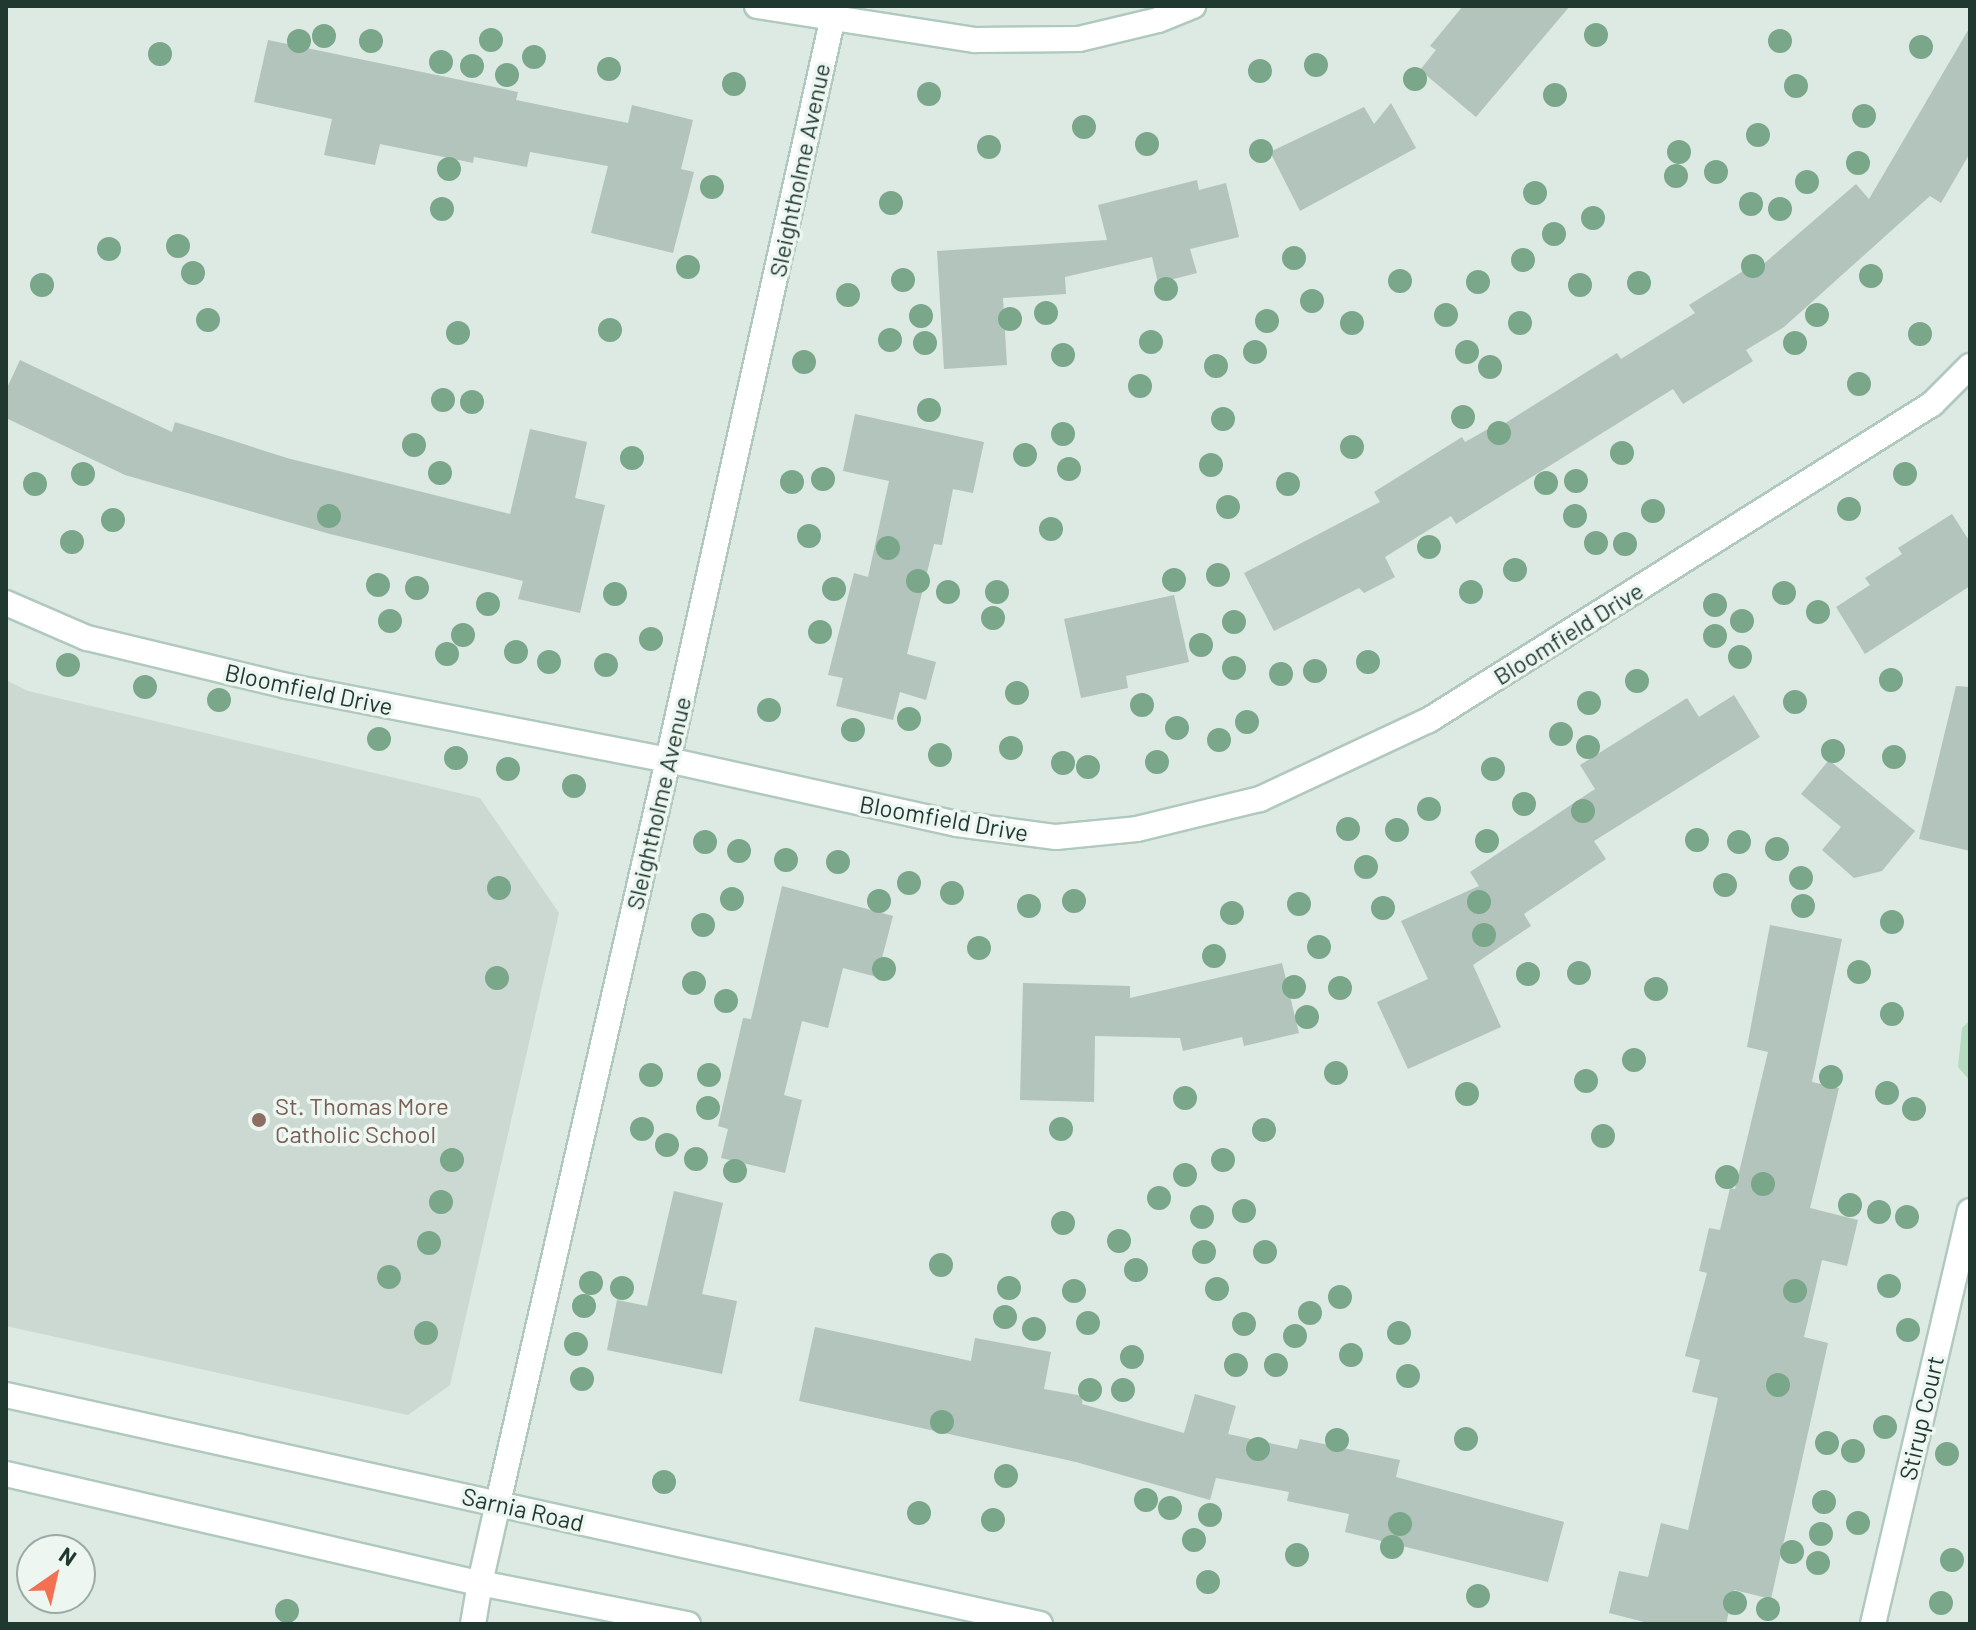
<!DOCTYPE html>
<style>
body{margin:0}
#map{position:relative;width:1976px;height:1630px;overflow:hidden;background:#dde9e3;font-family:Barlow,sans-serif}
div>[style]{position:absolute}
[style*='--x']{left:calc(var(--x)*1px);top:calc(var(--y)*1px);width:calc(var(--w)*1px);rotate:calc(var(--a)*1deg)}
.built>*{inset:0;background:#cbd9d2}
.green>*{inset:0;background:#b5dbbe}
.building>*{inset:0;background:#b2c4bc}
.roads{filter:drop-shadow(2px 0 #b0c9bf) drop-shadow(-2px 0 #b0c9bf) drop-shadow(0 2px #b0c9bf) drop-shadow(0 -2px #b0c9bf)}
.street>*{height:24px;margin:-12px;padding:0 12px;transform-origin:12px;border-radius:12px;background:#fff}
.secondary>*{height:24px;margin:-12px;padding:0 12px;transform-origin:12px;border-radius:12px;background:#fff}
.trees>*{width:24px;height:24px;margin:-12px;border-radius:50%;background:#7aa68a}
.dots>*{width:22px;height:22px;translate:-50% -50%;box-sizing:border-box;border:4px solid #edf6f1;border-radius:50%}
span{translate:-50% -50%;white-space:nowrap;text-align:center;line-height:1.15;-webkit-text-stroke:7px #edf6f1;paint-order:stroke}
.street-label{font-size:24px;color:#1f3830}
.education-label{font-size:24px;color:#785e54}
.left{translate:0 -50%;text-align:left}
.frame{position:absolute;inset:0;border:8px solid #1f3830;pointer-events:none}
.north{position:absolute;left:16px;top:1534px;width:80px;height:80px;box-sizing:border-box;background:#edf6f1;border:2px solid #9baaa4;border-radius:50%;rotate:34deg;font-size:22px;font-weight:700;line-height:32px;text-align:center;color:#1f3830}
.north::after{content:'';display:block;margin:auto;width:28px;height:36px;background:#f27152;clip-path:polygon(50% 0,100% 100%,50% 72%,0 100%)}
</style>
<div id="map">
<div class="built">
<div style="clip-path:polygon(6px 680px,28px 691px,480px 798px,559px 913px,450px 1385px,408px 1415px,6px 1326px)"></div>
</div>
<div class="green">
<div style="clip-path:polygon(1970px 1020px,1970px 1081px,1958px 1067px,1962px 1028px)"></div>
</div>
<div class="building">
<div style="clip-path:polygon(1463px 6px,1570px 6px,1476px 117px,1420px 70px,1436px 50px,1430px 46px)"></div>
<div style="clip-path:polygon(1970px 27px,1970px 153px,1941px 203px,1930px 196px,1784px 327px,1746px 350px,1753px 361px,1683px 404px,1673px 389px,1456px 524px,1451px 516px,1385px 557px,1395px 577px,1364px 593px,1359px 588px,1274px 631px,1244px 573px,1380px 502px,1374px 492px,1462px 437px,1465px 442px,1488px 429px,1491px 432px,1617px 353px,1621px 359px,1695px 313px,1689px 305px,1748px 268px,1752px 274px,1856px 184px,1869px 199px)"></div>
<div style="clip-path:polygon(268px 40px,518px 92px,516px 100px,628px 123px,632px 105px,693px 120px,681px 169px,694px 172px,673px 253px,591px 233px,608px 166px,530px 152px,527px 167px,474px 157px,473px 163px,380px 144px,375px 165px,324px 155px,332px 119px,254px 102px)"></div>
<div style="clip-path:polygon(1391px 103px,1416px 148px,1300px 211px,1270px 152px,1364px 107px,1374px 124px)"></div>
<div style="clip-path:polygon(1197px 180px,1199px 190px,1226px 183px,1239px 237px,1190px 249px,1197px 273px,1158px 283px,1152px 257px,1065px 277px,1066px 294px,1003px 298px,1007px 365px,944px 369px,937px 251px,1107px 240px,1098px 205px)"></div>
<div style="clip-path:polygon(20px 360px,172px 432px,175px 422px,287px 458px,510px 514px,530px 429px,587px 442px,575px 498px,605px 505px,580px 613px,518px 599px,523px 581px,330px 534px,125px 475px,6px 418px,6px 390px)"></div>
<div style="clip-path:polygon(855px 414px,984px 442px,973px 493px,953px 489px,942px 545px,934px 544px,907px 654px,936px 662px,926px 700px,900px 692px,893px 720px,836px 706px,843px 678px,828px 675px,854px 573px,868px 577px,889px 481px,843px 471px)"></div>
<div style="clip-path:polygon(1952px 514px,1970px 542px,1970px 586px,1865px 654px,1836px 607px,1870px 585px,1865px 578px,1902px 554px,1898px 548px)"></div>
<div style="clip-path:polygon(1174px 595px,1189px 662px,1126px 676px,1128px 688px,1081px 698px,1064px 619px)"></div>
<div style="clip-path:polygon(1956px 686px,1970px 687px,1970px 851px,1919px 839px)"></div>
<div style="clip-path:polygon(1734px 695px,1760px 737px,1594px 841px,1606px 859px,1524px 914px,1531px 926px,1473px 965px,1501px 1027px,1408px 1069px,1377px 1002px,1428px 979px,1401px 921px,1479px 886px,1470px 872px,1595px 789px,1580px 765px,1687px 698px,1699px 717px)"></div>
<div style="clip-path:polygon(1829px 760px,1915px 831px,1882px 871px,1854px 878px,1822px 850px,1841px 827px,1801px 794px)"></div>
<div style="clip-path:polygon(782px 886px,893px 916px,877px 977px,843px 968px,828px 1028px,802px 1021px,784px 1095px,802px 1100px,785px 1173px,721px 1158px,728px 1129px,718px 1126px,743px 1018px,751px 1019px)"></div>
<div style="clip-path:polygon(1770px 925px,1842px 939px,1812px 1082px,1839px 1088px,1810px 1208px,1858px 1220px,1847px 1266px,1822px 1260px,1804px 1337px,1828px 1343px,1771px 1599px,1734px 1590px,1726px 1624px,1652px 1624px,1609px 1613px,1619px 1571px,1648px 1577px,1661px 1523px,1688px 1530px,1718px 1398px,1692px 1392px,1700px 1360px,1685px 1356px,1707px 1273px,1699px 1271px,1709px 1228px,1720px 1230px,1730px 1188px,1735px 1189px,1768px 1052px,1747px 1047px)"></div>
<div style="clip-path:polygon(1282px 963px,1299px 1033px,1244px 1046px,1242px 1037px,1183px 1051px,1180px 1038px,1095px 1036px,1094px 1102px,1020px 1100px,1023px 983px,1130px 986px,1130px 998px)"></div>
<div style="clip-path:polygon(674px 1191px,723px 1203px,702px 1294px,737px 1301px,722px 1374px,607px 1350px,617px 1300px,647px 1306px)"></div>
<div style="clip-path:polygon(815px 1327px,971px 1361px,975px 1338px,1051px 1352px,1044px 1389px,1083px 1396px,1082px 1404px,1184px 1433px,1195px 1394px,1236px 1406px,1228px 1434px,1297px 1449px,1300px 1439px,1400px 1460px,1396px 1477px,1564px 1522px,1548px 1582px,1345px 1532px,1349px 1514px,1287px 1501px,1289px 1492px,1216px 1478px,1210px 1500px,1076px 1462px,799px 1401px)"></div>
</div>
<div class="roads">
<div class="street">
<div style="--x:757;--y:6;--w:221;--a:8.9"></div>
<div style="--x:975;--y:40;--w:104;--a:-0.6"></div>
<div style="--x:1079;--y:39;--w:81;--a:-13.5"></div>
<div style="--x:1158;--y:20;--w:38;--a:-22"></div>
<div style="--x:832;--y:21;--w:757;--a:102.51"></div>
<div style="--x:668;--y:760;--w:296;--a:12.5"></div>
<div style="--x:957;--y:824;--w:100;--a:7.5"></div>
<div style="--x:1056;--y:837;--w:81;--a:-5.6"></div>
<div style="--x:1137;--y:829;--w:127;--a:-13.7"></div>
<div style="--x:1260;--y:799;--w:187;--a:-25.1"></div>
<div style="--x:1429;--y:720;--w:594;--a:-32.14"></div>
<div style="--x:1932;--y:404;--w:54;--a:-45"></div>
<div style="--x:480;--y:1583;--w:82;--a:-77.3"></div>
<div style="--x:1873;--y:1624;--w:424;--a:-76.8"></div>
</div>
<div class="secondary">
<div style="--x:6;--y:603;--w:88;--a:23.4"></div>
<div style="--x:87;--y:638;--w:206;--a:13.5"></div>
<div style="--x:287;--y:686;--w:388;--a:11"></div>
<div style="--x:668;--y:760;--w:762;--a:102.89"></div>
<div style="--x:6;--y:1395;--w:1059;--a:12.49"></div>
<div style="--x:6;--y:1474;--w:486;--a:13"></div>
<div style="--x:480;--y:1583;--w:212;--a:11.2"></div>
<div style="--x:473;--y:1624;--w:42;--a:-80.3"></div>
</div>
</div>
<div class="trees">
<div style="left:1596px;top:35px"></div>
<div style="left:324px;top:36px"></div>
<div style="left:491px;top:40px"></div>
<div style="left:299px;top:41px"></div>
<div style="left:371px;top:41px"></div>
<div style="left:1780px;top:41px"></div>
<div style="left:1921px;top:47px"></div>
<div style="left:160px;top:54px"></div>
<div style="left:534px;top:57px"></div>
<div style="left:441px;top:62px"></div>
<div style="left:1316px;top:65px"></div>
<div style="left:472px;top:66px"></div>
<div style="left:609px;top:69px"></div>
<div style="left:1260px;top:71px"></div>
<div style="left:507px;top:75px"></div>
<div style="left:1415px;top:79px"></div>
<div style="left:734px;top:84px"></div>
<div style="left:1796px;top:86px"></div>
<div style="left:929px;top:94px"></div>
<div style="left:1555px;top:95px"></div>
<div style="left:1864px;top:116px"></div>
<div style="left:1084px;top:127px"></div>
<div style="left:1758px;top:135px"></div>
<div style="left:1147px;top:144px"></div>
<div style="left:989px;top:147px"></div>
<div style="left:1261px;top:151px"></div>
<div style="left:1679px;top:152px"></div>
<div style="left:1858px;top:163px"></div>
<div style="left:449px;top:169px"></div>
<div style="left:1716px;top:172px"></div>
<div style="left:1676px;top:176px"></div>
<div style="left:1807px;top:182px"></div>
<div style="left:712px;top:187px"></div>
<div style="left:1535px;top:193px"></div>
<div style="left:891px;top:203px"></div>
<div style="left:1751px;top:204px"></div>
<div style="left:442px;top:209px"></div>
<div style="left:1780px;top:209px"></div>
<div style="left:1593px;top:218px"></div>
<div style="left:1554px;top:234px"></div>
<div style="left:178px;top:246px"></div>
<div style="left:109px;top:249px"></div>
<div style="left:1294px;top:258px"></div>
<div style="left:1523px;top:260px"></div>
<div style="left:1753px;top:266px"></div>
<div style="left:688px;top:267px"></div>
<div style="left:193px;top:273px"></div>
<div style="left:1871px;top:276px"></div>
<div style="left:903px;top:280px"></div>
<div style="left:1400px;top:281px"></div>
<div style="left:1478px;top:282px"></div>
<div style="left:1639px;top:283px"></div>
<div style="left:42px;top:285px"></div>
<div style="left:1580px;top:285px"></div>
<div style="left:1166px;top:289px"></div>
<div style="left:848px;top:295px"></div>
<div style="left:1312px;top:301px"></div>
<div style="left:1046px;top:313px"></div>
<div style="left:1446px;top:315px"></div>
<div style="left:1817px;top:315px"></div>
<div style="left:921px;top:316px"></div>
<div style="left:1010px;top:319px"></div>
<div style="left:208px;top:320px"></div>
<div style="left:1267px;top:321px"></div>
<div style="left:1352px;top:323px"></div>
<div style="left:1520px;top:323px"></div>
<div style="left:610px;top:330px"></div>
<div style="left:458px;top:333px"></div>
<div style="left:1920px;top:334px"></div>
<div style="left:890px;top:340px"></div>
<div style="left:1151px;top:342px"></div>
<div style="left:925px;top:343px"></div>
<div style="left:1795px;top:343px"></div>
<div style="left:1255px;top:352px"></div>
<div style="left:1467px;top:352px"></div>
<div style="left:1063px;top:355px"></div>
<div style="left:804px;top:362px"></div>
<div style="left:1216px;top:366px"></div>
<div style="left:1490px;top:367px"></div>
<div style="left:1859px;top:384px"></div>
<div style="left:1140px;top:386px"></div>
<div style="left:443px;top:400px"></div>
<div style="left:472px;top:402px"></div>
<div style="left:929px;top:410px"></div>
<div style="left:1463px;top:417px"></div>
<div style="left:1223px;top:419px"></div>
<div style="left:1499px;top:433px"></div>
<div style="left:1063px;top:434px"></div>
<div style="left:414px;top:445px"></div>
<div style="left:1352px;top:447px"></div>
<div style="left:1622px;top:453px"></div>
<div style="left:1025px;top:455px"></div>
<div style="left:632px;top:458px"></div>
<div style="left:1211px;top:465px"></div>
<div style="left:1069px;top:469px"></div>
<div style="left:440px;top:473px"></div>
<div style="left:83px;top:474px"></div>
<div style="left:1905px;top:474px"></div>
<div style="left:823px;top:479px"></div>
<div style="left:1576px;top:481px"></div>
<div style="left:792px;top:482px"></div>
<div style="left:1546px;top:483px"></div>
<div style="left:35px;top:484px"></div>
<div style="left:1288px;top:484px"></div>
<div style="left:1228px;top:507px"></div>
<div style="left:1849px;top:509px"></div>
<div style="left:1653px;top:511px"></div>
<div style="left:329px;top:516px"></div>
<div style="left:1575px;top:516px"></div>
<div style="left:113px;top:520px"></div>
<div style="left:1051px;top:529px"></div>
<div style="left:809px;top:536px"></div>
<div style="left:72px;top:542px"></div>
<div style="left:1596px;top:543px"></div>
<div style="left:1625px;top:544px"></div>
<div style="left:1429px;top:547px"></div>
<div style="left:888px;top:548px"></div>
<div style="left:1515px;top:570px"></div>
<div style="left:1218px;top:575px"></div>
<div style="left:1174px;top:580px"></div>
<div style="left:918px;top:581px"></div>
<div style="left:378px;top:585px"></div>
<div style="left:417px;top:588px"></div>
<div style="left:834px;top:589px"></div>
<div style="left:948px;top:592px"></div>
<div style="left:997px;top:592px"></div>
<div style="left:1471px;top:592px"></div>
<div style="left:1784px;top:593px"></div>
<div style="left:615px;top:594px"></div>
<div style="left:488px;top:604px"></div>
<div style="left:1715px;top:605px"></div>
<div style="left:1818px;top:612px"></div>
<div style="left:993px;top:618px"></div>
<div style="left:390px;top:621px"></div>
<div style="left:1742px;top:621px"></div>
<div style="left:1234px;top:622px"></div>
<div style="left:820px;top:632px"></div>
<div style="left:463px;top:635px"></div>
<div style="left:1715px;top:636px"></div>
<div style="left:651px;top:639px"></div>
<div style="left:1201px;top:645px"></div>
<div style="left:516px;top:652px"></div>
<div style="left:447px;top:654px"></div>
<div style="left:1740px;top:657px"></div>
<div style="left:549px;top:662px"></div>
<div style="left:1368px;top:662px"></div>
<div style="left:68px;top:665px"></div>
<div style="left:606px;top:665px"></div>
<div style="left:1234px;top:668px"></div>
<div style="left:1315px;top:671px"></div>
<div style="left:1281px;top:674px"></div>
<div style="left:1891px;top:680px"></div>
<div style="left:1637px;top:681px"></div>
<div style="left:145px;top:687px"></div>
<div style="left:1017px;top:693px"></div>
<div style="left:219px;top:700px"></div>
<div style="left:1795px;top:702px"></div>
<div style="left:1589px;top:703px"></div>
<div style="left:1142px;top:705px"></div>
<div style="left:769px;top:710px"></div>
<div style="left:909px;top:719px"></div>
<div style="left:1247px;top:722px"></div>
<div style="left:1177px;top:728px"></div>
<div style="left:853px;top:730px"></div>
<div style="left:1561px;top:734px"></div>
<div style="left:379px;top:739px"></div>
<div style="left:1219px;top:740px"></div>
<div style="left:1588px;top:747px"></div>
<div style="left:1011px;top:748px"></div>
<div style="left:1833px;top:751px"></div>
<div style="left:940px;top:755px"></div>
<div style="left:1894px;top:757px"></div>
<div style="left:456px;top:758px"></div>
<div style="left:1157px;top:762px"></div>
<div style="left:1063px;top:763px"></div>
<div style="left:1088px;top:767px"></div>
<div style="left:508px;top:769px"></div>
<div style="left:1493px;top:769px"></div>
<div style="left:574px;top:786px"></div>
<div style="left:1524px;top:804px"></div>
<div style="left:1429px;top:809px"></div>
<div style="left:1583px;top:811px"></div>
<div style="left:1348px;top:829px"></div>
<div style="left:1397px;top:830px"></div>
<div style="left:1697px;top:840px"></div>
<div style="left:1487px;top:841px"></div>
<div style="left:705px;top:842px"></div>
<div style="left:1739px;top:842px"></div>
<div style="left:1777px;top:849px"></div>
<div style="left:739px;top:851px"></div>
<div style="left:786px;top:860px"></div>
<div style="left:838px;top:862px"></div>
<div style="left:1366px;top:867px"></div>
<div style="left:1801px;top:878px"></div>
<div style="left:909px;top:883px"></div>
<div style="left:1725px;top:885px"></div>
<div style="left:499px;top:888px"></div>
<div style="left:952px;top:893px"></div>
<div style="left:732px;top:899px"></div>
<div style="left:879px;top:901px"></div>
<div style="left:1074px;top:901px"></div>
<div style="left:1479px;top:902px"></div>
<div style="left:1299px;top:904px"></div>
<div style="left:1029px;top:906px"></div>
<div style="left:1803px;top:906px"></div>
<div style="left:1383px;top:908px"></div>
<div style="left:1232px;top:913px"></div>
<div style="left:1892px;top:922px"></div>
<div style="left:703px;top:925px"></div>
<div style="left:1484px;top:935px"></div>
<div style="left:1319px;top:947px"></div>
<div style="left:979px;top:948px"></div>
<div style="left:1214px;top:956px"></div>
<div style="left:884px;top:969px"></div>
<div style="left:1859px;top:972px"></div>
<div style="left:1579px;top:973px"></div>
<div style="left:1528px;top:974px"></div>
<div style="left:497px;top:978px"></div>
<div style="left:694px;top:983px"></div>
<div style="left:1294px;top:987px"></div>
<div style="left:1340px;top:988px"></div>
<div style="left:1656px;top:989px"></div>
<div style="left:726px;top:1001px"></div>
<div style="left:1892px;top:1014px"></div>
<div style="left:1307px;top:1017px"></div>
<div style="left:1634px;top:1060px"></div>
<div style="left:1336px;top:1073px"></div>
<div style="left:651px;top:1075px"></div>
<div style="left:709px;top:1075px"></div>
<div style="left:1831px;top:1077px"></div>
<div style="left:1586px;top:1081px"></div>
<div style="left:1887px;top:1093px"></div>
<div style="left:1467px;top:1094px"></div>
<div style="left:1185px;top:1098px"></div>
<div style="left:708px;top:1108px"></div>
<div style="left:1914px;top:1109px"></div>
<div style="left:642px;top:1129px"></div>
<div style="left:1061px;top:1129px"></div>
<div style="left:1264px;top:1130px"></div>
<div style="left:1603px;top:1136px"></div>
<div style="left:667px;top:1145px"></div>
<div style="left:696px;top:1159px"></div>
<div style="left:452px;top:1160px"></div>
<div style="left:1223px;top:1160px"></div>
<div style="left:735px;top:1171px"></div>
<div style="left:1185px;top:1175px"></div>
<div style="left:1727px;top:1177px"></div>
<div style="left:1763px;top:1184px"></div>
<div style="left:1159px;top:1198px"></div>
<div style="left:441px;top:1202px"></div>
<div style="left:1850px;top:1205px"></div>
<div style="left:1244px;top:1211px"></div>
<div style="left:1879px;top:1212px"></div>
<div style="left:1202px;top:1217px"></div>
<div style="left:1907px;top:1217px"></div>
<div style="left:1063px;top:1223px"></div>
<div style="left:1119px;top:1241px"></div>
<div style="left:429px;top:1243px"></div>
<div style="left:1204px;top:1252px"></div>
<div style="left:1265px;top:1252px"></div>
<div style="left:941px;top:1265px"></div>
<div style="left:1136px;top:1270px"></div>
<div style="left:389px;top:1277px"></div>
<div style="left:591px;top:1283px"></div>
<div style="left:1889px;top:1286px"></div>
<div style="left:622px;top:1288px"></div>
<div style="left:1009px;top:1288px"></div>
<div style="left:1217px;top:1289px"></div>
<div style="left:1074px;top:1291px"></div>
<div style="left:1795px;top:1291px"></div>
<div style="left:1340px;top:1297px"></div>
<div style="left:584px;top:1306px"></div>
<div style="left:1310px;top:1313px"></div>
<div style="left:1005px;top:1317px"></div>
<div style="left:1088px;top:1323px"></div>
<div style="left:1244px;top:1324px"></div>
<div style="left:1034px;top:1329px"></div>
<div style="left:1908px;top:1330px"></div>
<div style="left:426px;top:1333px"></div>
<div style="left:1399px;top:1333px"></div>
<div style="left:1295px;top:1336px"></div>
<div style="left:576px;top:1344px"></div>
<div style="left:1351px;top:1355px"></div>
<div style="left:1132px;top:1357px"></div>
<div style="left:1236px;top:1365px"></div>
<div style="left:1276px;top:1365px"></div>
<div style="left:1408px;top:1376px"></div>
<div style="left:582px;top:1379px"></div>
<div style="left:1778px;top:1385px"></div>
<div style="left:1090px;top:1390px"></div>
<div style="left:1123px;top:1390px"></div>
<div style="left:942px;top:1422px"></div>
<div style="left:1885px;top:1427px"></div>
<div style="left:1466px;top:1439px"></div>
<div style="left:1337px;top:1440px"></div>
<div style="left:1827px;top:1443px"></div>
<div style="left:1258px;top:1449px"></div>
<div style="left:1853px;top:1451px"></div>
<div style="left:1947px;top:1454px"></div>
<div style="left:1006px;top:1476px"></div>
<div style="left:664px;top:1482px"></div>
<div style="left:1146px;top:1500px"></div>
<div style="left:1824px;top:1502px"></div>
<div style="left:1170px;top:1508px"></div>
<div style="left:919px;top:1513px"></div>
<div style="left:1210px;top:1515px"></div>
<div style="left:993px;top:1520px"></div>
<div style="left:1858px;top:1523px"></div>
<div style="left:1400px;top:1524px"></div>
<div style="left:1821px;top:1534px"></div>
<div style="left:1194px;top:1540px"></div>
<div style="left:1392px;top:1547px"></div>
<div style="left:1792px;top:1552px"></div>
<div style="left:1297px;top:1555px"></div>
<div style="left:1952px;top:1560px"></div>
<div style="left:1818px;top:1563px"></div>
<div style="left:1208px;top:1582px"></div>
<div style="left:1478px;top:1596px"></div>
<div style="left:1735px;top:1603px"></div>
<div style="left:1941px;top:1603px"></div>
<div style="left:1768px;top:1609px"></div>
<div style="left:287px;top:1611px"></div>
</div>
<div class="dots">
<div style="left:259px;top:1120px;background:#8d6e63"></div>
</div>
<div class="street-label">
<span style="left:799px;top:170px;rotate:-78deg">Sleightholme Avenue</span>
<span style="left:1568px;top:633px;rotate:-32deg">Bloomfield Drive</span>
<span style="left:309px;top:689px;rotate:12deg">Bloomfield Drive</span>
<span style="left:658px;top:803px;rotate:-77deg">Sleightholme Avenue</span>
<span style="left:944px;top:818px;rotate:10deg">Bloomfield Drive</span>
<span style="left:1921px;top:1418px;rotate:-77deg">Stirup Court</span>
<span style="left:523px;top:1509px;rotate:13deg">Sarnia Road</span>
</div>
<div class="education-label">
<span class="left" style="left:275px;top:1120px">St. Thomas More<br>Catholic School</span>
</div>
<div class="frame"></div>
<div class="north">N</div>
</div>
